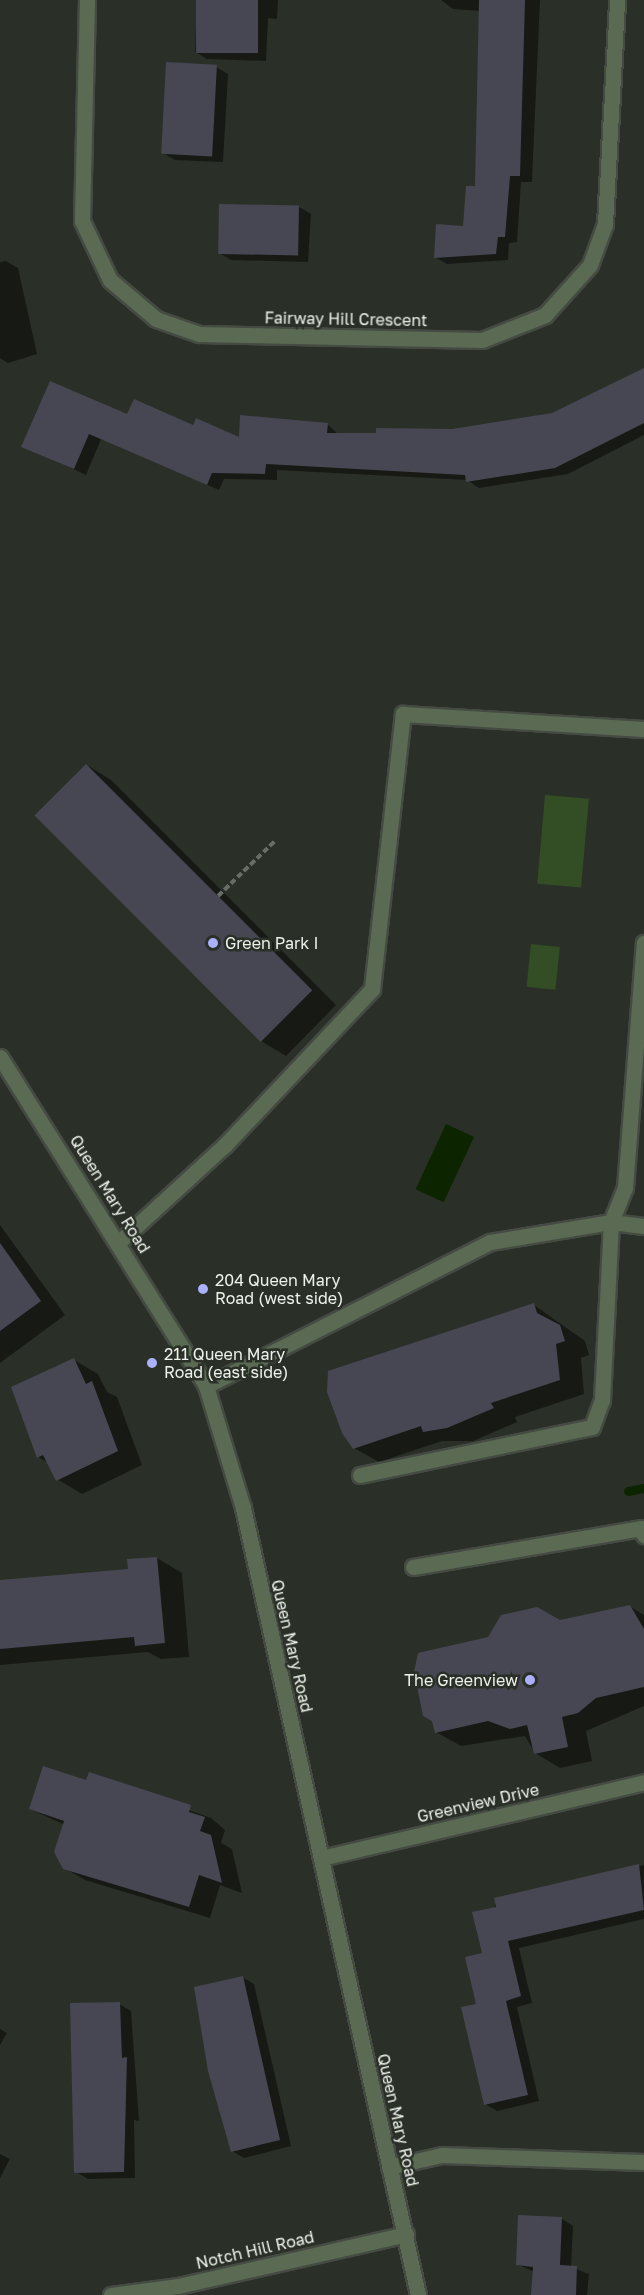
<!DOCTYPE html>
<style>
body{margin:0}
#map{position:relative;width:644px;height:2295px;overflow:hidden;background:#2a3027;font-family:"Golos Text",sans-serif}
div>[style]{position:absolute}
[style*='--x']{left:calc(var(--x)*1px);top:calc(var(--y)*1px);width:calc(var(--w)*1px);rotate:calc(var(--a)*1deg)}
.green>*{inset:0;background:#334d25;transform-origin:0 0}
.water>*{inset:0;background:#0c2500;transform-origin:0 0}
.shadow>*{inset:0;background:#0007;transform-origin:0 0}
.stream>*{height:9px;margin:-4.5px;padding:0 4.5px;transform-origin:4.5px;border-radius:4.5px;background:#0c2500}
.building>*{inset:0;background:#464752;transform-origin:0 0}
.path>*{height:4px;margin-top:-2px;transform-origin:0;background:repeating-linear-gradient(90deg,#686e66 0 6px,transparent 0 9px)}
.roads{filter:drop-shadow(2px 0 #454b43) drop-shadow(-2px 0 #454b43) drop-shadow(0 2px #454b43) drop-shadow(0 -2px #454b43)}
.minor>*{height:15px;margin:-7.5px;padding:0 7.5px;transform-origin:7.5px;border-radius:7.5px;background:#5b6b53}
.dots>*{width:16px;height:16px;translate:-50% -50%;box-sizing:border-box;border:3px solid #2a3027;border-radius:50%}
span{translate:-50% -50%;white-space:nowrap;text-align:center;line-height:1.15;-webkit-text-stroke:5px #2a3027;paint-order:stroke}
.street-label{font-size:16px;color:#eef2ec}
.poi-label{font-size:16px;color:#eef2ec}
.left{translate:0 -50%;text-align:left}
.right{translate:-100% -50%;text-align:right}
</style>
<div id="map">
<div class="green">
<div style="left:545px;top:795px;width:44px;height:89px;rotate:5deg"></div>
<div style="left:531px;top:944px;width:29px;height:43px;rotate:6deg"></div>
</div>
<div class="water">
<div style="left:446px;top:1124px;width:31px;height:72px;rotate:25deg"></div>
</div>
<div class="shadow">
<div style="clip-path:polygon(197px 0,278px 0,277px 19px,268px 18px,266px 61px,207px 59px,195px 52px)"></div>
<div style="clip-path:polygon(441px 0,540px 0,532px 182px,521px 182px,517px 242px,509px 243px,508px 260px,447px 264px,435px 257px,464px 228px,477px 188px,483px 62px,478px 59px,480px 11px,453px 9px)"></div>
<div style="clip-path:polygon(216px 67px,228px 74px,223px 162px,175px 160px,163px 153px)"></div>
<div style="clip-path:polygon(299px 207px,311px 214px,308px 262px,231px 260px,219px 253px)"></div>
<div style="clip-path:polygon(6px 261px,18px 268px,37px 354px,8px 363px,0 358px,0 262px)"></div>
<div style="clip-path:polygon(644px 376px,644px 435px,568px 474px,479px 488px,467px 480px,277px 470px,277px 480px,224px 479px,219px 490px,101px 439px,86px 475px,23px 446px,128px 416px,240px 439px,327px 424px,339px 435px,452px 431px,553px 415px)"></div>
<div style="clip-path:polygon(87px 765px,111px 780px,336px 1005px,286px 1056px,261px 1041px)"></div>
<div style="clip-path:polygon(0 1225px,65px 1315px,0 1363px)"></div>
<div style="clip-path:polygon(534px 1305px,585px 1341px,589px 1355px,581px 1358px,584px 1394px,515px 1417px,517px 1422px,473px 1441px,442px 1441px,379px 1462px,354px 1448px,336px 1417px,329px 1372px)"></div>
<div style="clip-path:polygon(74px 1360px,98px 1374px,107px 1392px,117px 1397px,142px 1465px,82px 1494px,57px 1479px,49px 1463px,38px 1457px)"></div>
<div style="clip-path:polygon(157px 1558px,182px 1573px,189px 1657px,161px 1659px,148px 1652px,0 1665px,0 1582px,130px 1570px)"></div>
<div style="clip-path:polygon(629px 1606px,644px 1615px,644px 1706px,586px 1731px,592px 1761px,560px 1768px,535px 1753px,525px 1736px,461px 1746px,436px 1732px,559px 1622px)"></div>
<div style="clip-path:polygon(89px 1774px,211px 1818px,225px 1830px,221px 1843px,232px 1849px,242px 1893px,220px 1885px,210px 1918px,85px 1880px,64px 1868px,65px 1825px,30px 1809px,87px 1782px)"></div>
<div style="clip-path:polygon(644px 1865px,644px 1919px,519px 1948px,532px 2003px,517px 2007px,539px 2101px,497px 2111px,485px 2104px,478px 2005px,496px 1899px)"></div>
<div style="clip-path:polygon(242px 1977px,254px 1984px,291px 2146px,244px 2158px,232px 2151px)"></div>
<div style="clip-path:polygon(119px 2004px,131px 2011px,139px 2121px,134px 2120px,135px 2178px,88px 2179px,76px 2172px)"></div>
<div style="left:0;top:2029px;width:8px;height:52px;rotate:30deg"></div>
<div style="left:0;top:2154px;width:11px;height:54px;rotate:27deg"></div>
<div style="clip-path:polygon(562px 2219px,573px 2226px,571px 2267px,589px 2274px,587px 2295px,532px 2295px,534px 2272px,517px 2264px)"></div>
</div>
<div class="stream">
<div style="--x:628;--y:1491;--w:16;--a:-11"></div>
</div>
<div class="building">
<div style="left:196px;top:0;width:62px;height:53px"></div>
<div style="clip-path:polygon(479px 0,525px 0,520px 176px,510px 176px,505px 237px,498px 237px,496px 254px,434px 258px,436px 224px,463px 226px,466px 186px,475px 186px)"></div>
<div style="left:166px;top:62px;width:51px;height:92px;rotate:3deg"></div>
<div style="left:219px;top:204px;width:80px;height:50px;rotate:1deg"></div>
<div style="clip-path:polygon(644px 368px,644px 423px,555px 468px,466px 482px,465px 475px,266px 464px,265px 474px,212px 473px,207px 485px,89px 434px,74px 469px,21px 447px,50px 381px,127px 414px,134px 399px,193px 425px,196px 418px,239px 437px,240px 415px,328px 423px,327px 433px,376px 433px,376px 428px,452px 429px,552px 413px)"></div>
<div style="left:86px;top:764px;width:320px;height:73px;rotate:45deg"></div>
<div style="clip-path:polygon(0 1243px,41px 1301px,0 1331px)"></div>
<div style="clip-path:polygon(534px 1303px,537px 1313px,560px 1325px,565px 1341px,556px 1344px,560px 1380px,491px 1403px,494px 1408px,447px 1428px,423px 1432px,421px 1426px,353px 1449px,342px 1433px,327px 1392px,328px 1371px)"></div>
<div style="clip-path:polygon(74px 1358px,86px 1384px,92px 1381px,118px 1451px,56px 1481px,43px 1455px,37px 1458px,11px 1387px)"></div>
<div style="clip-path:polygon(157px 1557px,165px 1643px,135px 1646px,134px 1637px,0 1649px,0 1580px,128px 1569px,127px 1559px)"></div>
<div style="clip-path:polygon(630px 1605px,644px 1629px,644px 1687px,596px 1698px,578px 1713px,562px 1717px,568px 1747px,534px 1754px,527px 1725px,510px 1729px,488px 1721px,435px 1733px,432px 1721px,423px 1716px,414px 1672px,418px 1653px,488px 1637px,501px 1615px,524px 1610px,537px 1607px,560px 1620px)"></div>
<div style="clip-path:polygon(43px 1766px,86px 1780px,89px 1772px,191px 1805px,189px 1812px,205px 1817px,200px 1831px,211px 1835px,222px 1883px,199px 1875px,189px 1907px,63px 1869px,54px 1852px,64px 1821px,29px 1809px)"></div>
<div style="clip-path:polygon(639px 1864px,644px 1910px,508px 1941px,521px 1996px,506px 2001px,528px 2095px,484px 2105px,461px 2007px,476px 2004px,465px 1957px,482px 1953px,472px 1912px,496px 1907px,494px 1898px)"></div>
<div style="clip-path:polygon(243px 1976px,280px 2140px,231px 2152px,208px 2071px,194px 1987px)"></div>
<div style="clip-path:polygon(120px 2002px,122px 2058px,127px 2057px,124px 2172px,74px 2173px,70px 2003px)"></div>
<div style="clip-path:polygon(518px 2215px,562px 2217px,560px 2265px,577px 2266px,576px 2295px,531px 2295px,533px 2267px,516px 2265px)"></div>
</div>
<div class="path">
<div style="--x:218;--y:896;--w:79;--a:-44"></div>
</div>
<div class="roads">
<div class="minor">
<div style="--x:87;--y:0;--w:221;--a:91.3"></div>
<div style="--x:82;--y:221;--w:65;--a:64.6"></div>
<div style="--x:110;--y:280;--w:60;--a:40.3"></div>
<div style="--x:156;--y:319;--w:46;--a:19.2"></div>
<div style="--x:199;--y:334;--w:283;--a:1.2"></div>
<div style="--x:482;--y:340;--w:68;--a:-21.6"></div>
<div style="--x:545;--y:315;--w:67;--a:-48"></div>
<div style="--x:590;--y:265;--w:44;--a:-69.9"></div>
<div style="--x:605;--y:224;--w:224;--a:-86.9"></div>
<div style="--x:0;--y:1057;--w:388;--a:57.9"></div>
<div style="--x:206;--y:1386;--w:127;--a:73.1"></div>
<div style="--x:243;--y:1508;--w:806;--a:77.46"></div>
<div style="--x:119;--y:1242;--w:145;--a:-42.5"></div>
<div style="--x:226;--y:1144;--w:213;--a:-46.7"></div>
<div style="--x:372;--y:989;--w:277;--a:-83.6"></div>
<div style="--x:403;--y:714;--w:241;--a:3.6"></div>
<div style="--x:206;--y:1386;--w:318;--a:-26.9"></div>
<div style="--x:490;--y:1242;--w:123;--a:-9.4"></div>
<div style="--x:611;--y:1222;--w:33;--a:7"></div>
<div style="--x:360;--y:1475;--w:237;--a:-11.7"></div>
<div style="--x:592;--y:1427;--w:29;--a:-70"></div>
<div style="--x:602;--y:1400;--w:178;--a:-87.1"></div>
<div style="--x:611;--y:1222;--w:37;--a:-68"></div>
<div style="--x:625;--y:1188;--w:246;--a:-85.6"></div>
<div style="--x:413;--y:1567;--w:231;--a:-9.7"></div>
<div style="--x:641;--y:1528;--w:8;--a:67"></div>
<div style="--x:321;--y:1858;--w:332;--a:-13.2"></div>
<div style="--x:389;--y:2167;--w:54;--a:-12.8"></div>
<div style="--x:442;--y:2155;--w:202;--a:2"></div>
<div style="--x:111;--y:2295;--w:68;--a:-7.7"></div>
<div style="--x:178;--y:2286;--w:234;--a:-12.8"></div>
</div>
</div>
<div class="dots">
<div style="left:213px;top:943px;background:#aab0fb"></div>
<div style="left:203px;top:1289px;background:#aab0fb"></div>
<div style="left:152px;top:1363px;background:#aab0fb"></div>
<div style="left:530px;top:1680px;background:#aab0fb"></div>
</div>
<div class="street-label">
<span style="left:346px;top:319px;rotate:1deg">Fairway Hill Crescent</span>
<span style="left:110px;top:1194px;rotate:58deg">Queen Mary Road</span>
<span style="left:292px;top:1646px;rotate:77deg">Queen Mary Road</span>
<span style="left:478px;top:1803px;rotate:-13deg">Greenview Drive</span>
<span style="left:398px;top:2120px;rotate:77deg">Queen Mary Road</span>
<span style="left:255px;top:2250px;rotate:-13deg">Notch Hill Road</span>
</div>
<div class="poi-label">
<span class="left" style="left:225px;top:943px">Green Park I</span>
<span class="left" style="left:215px;top:1289px">204 Queen Mary<br>Road (west side)</span>
<span class="left" style="left:164px;top:1363px">211 Queen Mary<br>Road (east side)</span>
<span class="right" style="left:518px;top:1680px">The Greenview</span>
</div>
</div>
